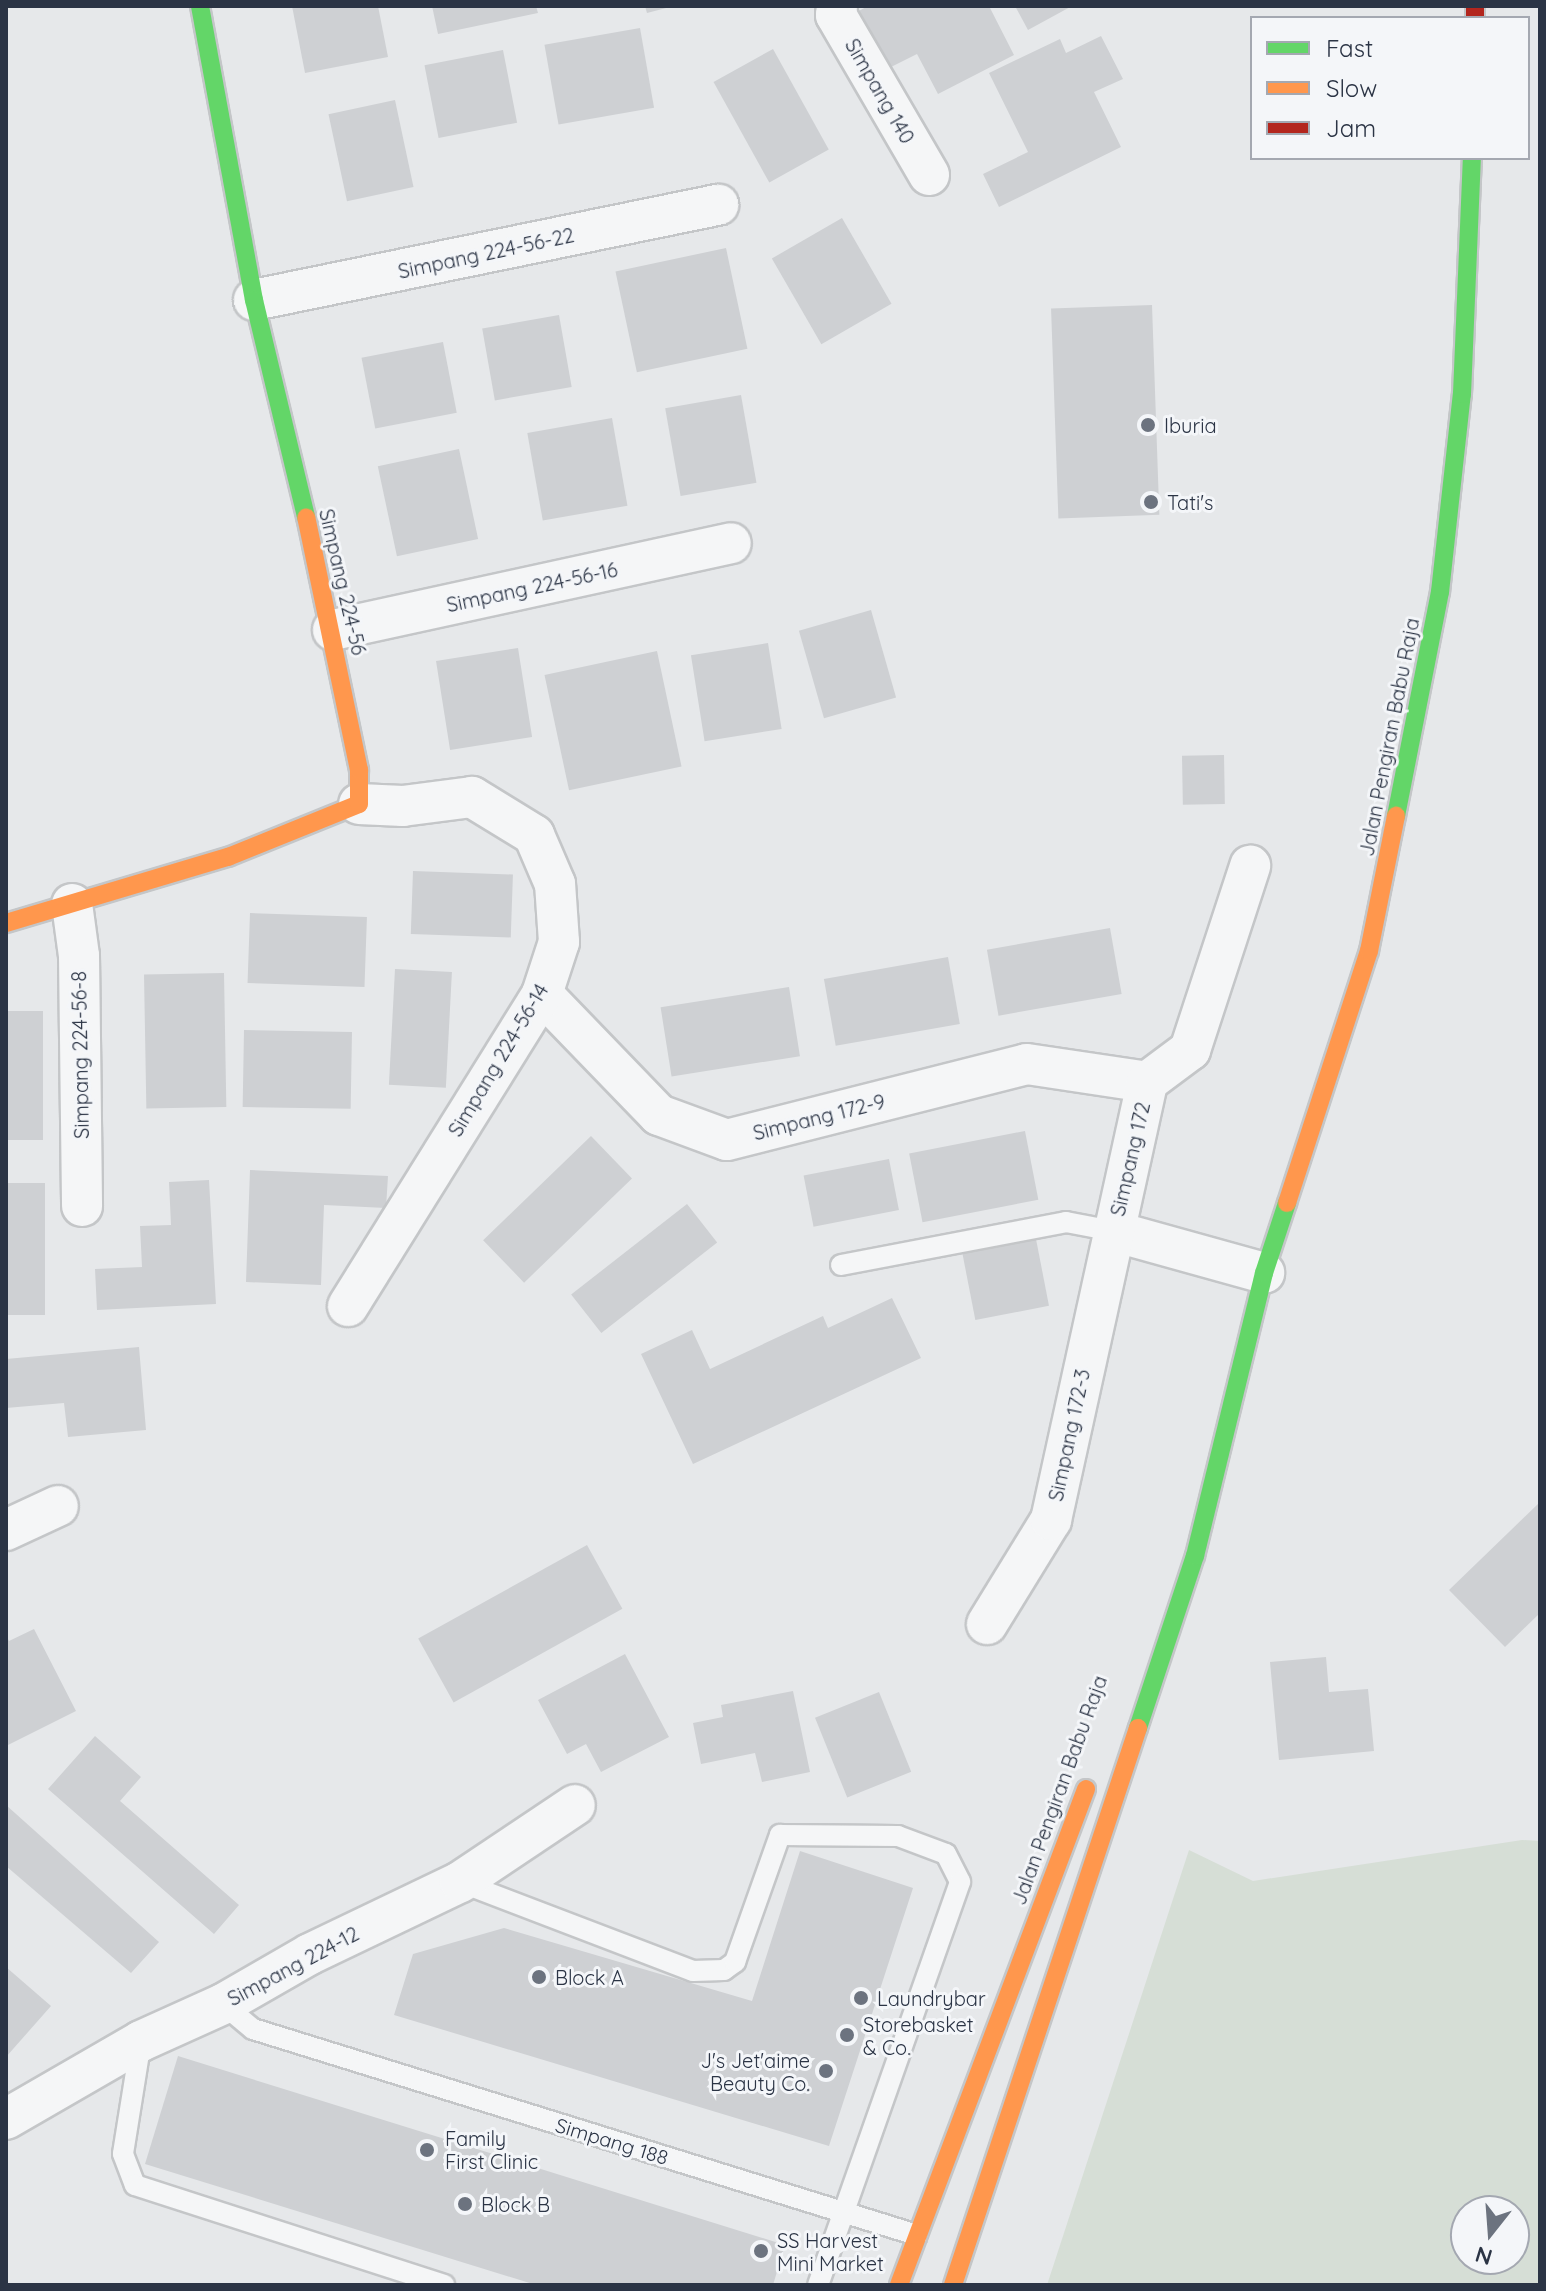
<!DOCTYPE html>
<style>
body{margin:0}
#map{position:relative;width:1546px;height:2291px;overflow:hidden;background:#e6e8ea;font-family:Quicksand,sans-serif}
div>[style]{position:absolute}
[style*='--x']{left:calc(var(--x)*1px);top:calc(var(--y)*1px);width:calc(var(--w)*1px);rotate:calc(var(--a)*1deg)}
.green>*{inset:0;background:#d6ded6}
.building>*{inset:0;background:#ced0d3;transform-origin:0 0}
.roads{filter:drop-shadow(2px 0 #c4c6c8) drop-shadow(-2px 0 #c4c6c8) drop-shadow(0 2px #c4c6c8) drop-shadow(0 -2px #c4c6c8)}
.lane>*{height:20px;margin:-10px;padding:0 10px;transform-origin:10px;border-radius:10px;background:#f5f6f7}
.street>*{height:40px;margin:-20px;padding:0 20px;transform-origin:20px;border-radius:20px;background:#f5f6f7}
.fast>*{height:18px;margin:-9px;padding:0 9px;transform-origin:9px;border-radius:9px;background:#63d668}
.slow>*{height:18px;margin:-9px;padding:0 9px;transform-origin:9px;border-radius:9px;background:#ff974d}
.jam>*{height:18px;margin:-9px;padding:0 9px;transform-origin:9px;border-radius:9px;background:#b3261e}
.dots>*{width:22px;height:22px;translate:-50% -50%;box-sizing:border-box;border:4px solid #f4f6f9;border-radius:50%}
span{translate:-50% -50%;white-space:nowrap;text-align:center;line-height:1.15;-webkit-text-stroke:6px #f4f6f9;paint-order:stroke}
.street-label{font-size:20px;color:#2b3445}
.poi-label{font-size:20px;color:#2b3445}
.left{translate:0 -50%;text-align:left}
.right{translate:-100% -50%;text-align:right}
.frame{position:absolute;inset:0;border:8px solid #2b3445;pointer-events:none}
.legend{position:absolute;left:1250px;top:16px;width:280px;height:144px;box-sizing:border-box;background:#f4f6f9;border:2px solid #a4a8b1;margin:0;padding:10px 14px;list-style:none;font-size:24px;color:#2b3445}
.legend li{display:flex;align-items:center;gap:16px;height:40px}
.legend b{width:40px;border:2px solid #a4a8b1}
.north{position:absolute;left:1450px;top:2195px;width:80px;height:80px;box-sizing:border-box;background:#f4f6f9;border:2px solid #a4a8b1;border-radius:50%;rotate:197deg;font-size:22px;font-weight:700;line-height:32px;text-align:center;color:#2b3445}
.north::after{content:'';display:block;margin:auto;width:28px;height:36px;background:#6c737f;clip-path:polygon(50% 0,100% 100%,50% 72%,0 100%)}
</style>
<div id="map">
<div class="green">
<div style="clip-path:polygon(evenodd,1522px 1840px,1540px 1841px,1540px 2285px,1047px 2285px,1189px 1850px,1253px 1881px,1522px 1840px,1466px 2211px,1514px 2211px,1514px 2259px,1466px 2259px,1466px 2211px)"></div>
</div>
<div class="building">
<div style="clip-path:polygon(292px 6px,378px 6px,388px 57px,305px 73px)"></div>
<div style="clip-path:polygon(432px 6px,536px 6px,538px 13px,438px 34px)"></div>
<div style="clip-path:polygon(645px 6px,670px 6px,670px 7px,647px 13px)"></div>
<div style="clip-path:polygon(868px 6px,989px 6px,1014px 55px,938px 94px,917px 54px,885px 70px,855px 13px)"></div>
<div style="clip-path:polygon(1015px 6px,1072px 6px,1028px 30px)"></div>
<div style="left:640px;top:28px;width:81px;height:97px;rotate:80deg"></div>
<div style="clip-path:polygon(1101px 36px,1123px 79px,1094px 92px,1121px 147px,999px 207px,983px 174px,1028px 152px,989px 73px,1060px 39px,1066px 53px)"></div>
<div style="left:773px;top:49px;width:115px;height:68px;rotate:61deg"></div>
<div style="left:503px;top:50px;width:74px;height:80px;rotate:79deg"></div>
<div style="left:395px;top:100px;width:89px;height:68px;rotate:78deg"></div>
<div style="left:842px;top:218px;width:99px;height:81px;rotate:60deg"></div>
<div style="left:726px;top:248px;width:103px;height:113px;rotate:78deg"></div>
<div style="left:1152px;top:305px;width:210px;height:101px;rotate:88deg"></div>
<div style="left:559px;top:315px;width:73px;height:78px;rotate:80deg"></div>
<div style="left:443px;top:342px;width:72px;height:83px;rotate:79deg"></div>
<div style="left:741px;top:395px;width:89px;height:77px;rotate:80deg"></div>
<div style="left:612px;top:418px;width:89px;height:86px;rotate:80deg"></div>
<div style="left:459px;top:449px;width:92px;height:83px;rotate:78deg"></div>
<div style="left:871px;top:610px;width:91px;height:75px;rotate:74deg"></div>
<div style="left:768px;top:643px;width:87px;height:78px;rotate:81deg"></div>
<div style="left:518px;top:648px;width:90px;height:83px;rotate:81deg"></div>
<div style="left:657px;top:651px;width:118px;height:115px;rotate:78deg"></div>
<div style="left:1224px;top:755px;width:49px;height:42px;rotate:89deg"></div>
<div style="left:413px;top:871px;width:100px;height:63px;rotate:2deg"></div>
<div style="left:250px;top:913px;width:117px;height:70px;rotate:2deg"></div>
<div style="left:1110px;top:928px;width:67px;height:125px;rotate:80deg"></div>
<div style="left:948px;top:957px;width:68px;height:126px;rotate:80deg"></div>
<div style="left:395px;top:969px;width:57px;height:116px;rotate:3deg"></div>
<div style="left:224px;top:973px;width:134px;height:80px;rotate:89deg"></div>
<div style="left:789px;top:987px;width:70px;height:130px;rotate:81deg"></div>
<div style="left:6px;top:1011px;width:37px;height:129px"></div>
<div style="left:244px;top:1030px;width:108px;height:77px;rotate:1deg"></div>
<div style="left:1025px;top:1131px;width:70px;height:118px;rotate:79deg"></div>
<div style="left:591px;top:1136px;width:59px;height:150px;rotate:46deg"></div>
<div style="left:889px;top:1159px;width:52px;height:87px;rotate:79deg"></div>
<div style="clip-path:polygon(250px 1170px,388px 1176px,386px 1208px,324px 1205px,321px 1285px,246px 1282px)"></div>
<div style="clip-path:polygon(209px 1180px,216px 1304px,97px 1310px,95px 1269px,142px 1267px,140px 1226px,171px 1225px,169px 1182px)"></div>
<div style="left:6px;top:1183px;width:39px;height:132px"></div>
<div style="left:687px;top:1204px;width:49px;height:147px;rotate:52deg"></div>
<div style="left:1036px;top:1239px;width:68px;height:75px;rotate:79deg"></div>
<div style="clip-path:polygon(892px 1298px,921px 1358px,693px 1464px,641px 1354px,692px 1330px,710px 1369px,823px 1316px,828px 1328px)"></div>
<div style="clip-path:polygon(139px 1347px,146px 1430px,68px 1437px,64px 1403px,6px 1408px,6px 1359px)"></div>
<div style="clip-path:polygon(1540px 1502px,1540px 1613px,1505px 1647px,1449px 1590px)"></div>
<div style="left:587px;top:1545px;width:73px;height:193px;rotate:61deg"></div>
<div style="clip-path:polygon(34px 1629px,76px 1711px,6px 1746px,6px 1635px,9px 1641px)"></div>
<div style="clip-path:polygon(625px 1654px,669px 1737px,601px 1772px,586px 1744px,567px 1754px,538px 1700px)"></div>
<div style="clip-path:polygon(1326px 1657px,1329px 1692px,1368px 1689px,1374px 1751px,1279px 1760px,1270px 1662px)"></div>
<div style="clip-path:polygon(793px 1691px,810px 1772px,762px 1782px,755px 1753px,701px 1764px,693px 1723px,723px 1717px,721px 1705px)"></div>
<div style="left:879px;top:1692px;width:86px;height:69px;rotate:68deg"></div>
<div style="clip-path:polygon(95px 1736px,141px 1777px,120px 1801px,239px 1905px,214px 1934px,48px 1789px)"></div>
<div style="clip-path:polygon(6px 1805px,159px 1942px,131px 1973px,6px 1866px)"></div>
<div style="clip-path:polygon(800px 1851px,913px 1888px,829px 2146px,394px 2015px,413px 1954px,504px 1928px,752px 2001px)"></div>
<div style="clip-path:polygon(6px 1967px,51px 2006px,6px 2057px)"></div>
<div style="clip-path:polygon(178px 2056px,785px 2245px,773px 2285px,536px 2285px,145px 2164px)"></div>
</div>
<div class="roads">
<div class="lane">
<div style="--x:841;--y:1265;--w:229;--a:-10.8"></div>
<div style="--x:1066;--y:1222;--w:48;--a:10.8"></div>
<div style="--x:460;--y:1882;--w:249;--a:20.9"></div>
<div style="--x:693;--y:1971;--w:31;--a:-2"></div>
<div style="--x:724;--y:1970;--w:14;--a:-36"></div>
<div style="--x:735;--y:1962;--w:135;--a:-70.5"></div>
<div style="--x:780;--y:1835;--w:118;--a:0.5"></div>
<div style="--x:898;--y:1836;--w:51;--a:20.6"></div>
<div style="--x:946;--y:1854;--w:31;--a:63"></div>
<div style="--x:960;--y:1882;--w:427;--a:109.4"></div>
<div style="--x:223;--y:2004;--w:39;--a:40"></div>
<div style="--x:253;--y:2029;--w:695;--a:17.24"></div>
<div style="--x:141;--y:2041;--w:114;--a:99.1"></div>
<div style="--x:123;--y:2154;--w:33;--a:69"></div>
<div style="--x:135;--y:2185;--w:325;--a:17.9"></div>
</div>
<div class="street">
<div style="--x:837;--y:6;--w:9;--a:96"></div>
<div style="--x:836;--y:15;--w:185;--a:59.8"></div>
<div style="--x:254;--y:300;--w:474;--a:-11.6"></div>
<div style="--x:333;--y:630;--w:407;--a:-12.3"></div>
<div style="--x:72;--y:904;--w:52;--a:82.3"></div>
<div style="--x:79;--y:956;--w:250;--a:89.3"></div>
<div style="--x:542;--y:994;--w:168;--a:46"></div>
<div style="--x:659;--y:1115;--w:72;--a:20.2"></div>
<div style="--x:727;--y:1140;--w:309;--a:-14.2"></div>
<div style="--x:1027;--y:1064;--w:121;--a:8.5"></div>
<div style="--x:1113;--y:1231;--w:157;--a:15.5"></div>
<div style="--x:348;--y:1306;--w:367;--a:-58.1"></div>
<div style="--x:542;--y:994;--w:55;--a:-71.9"></div>
<div style="--x:559;--y:942;--w:58;--a:-93.9"></div>
<div style="--x:555;--y:884;--w:53;--a:-113.2"></div>
<div style="--x:534;--y:835;--w:73;--a:-148.5"></div>
<div style="--x:472;--y:797;--w:70;--a:172.6"></div>
<div style="--x:403;--y:806;--w:44;--a:-177.4"></div>
<div style="--x:6;--y:1530;--w:57;--a:-24.8"></div>
<div style="--x:987;--y:1624;--w:122;--a:-58.4"></div>
<div style="--x:1051;--y:1520;--w:448;--a:-77.6"></div>
<div style="--x:1147;--y:1082;--w:54;--a:-36.7"></div>
<div style="--x:1190;--y:1050;--w:194;--a:-71.9"></div>
<div style="--x:6;--y:2119;--w:156;--a:-30"></div>
<div style="--x:141;--y:2041;--w:90;--a:-24.3"></div>
<div style="--x:223;--y:2004;--w:100;--a:-29.9"></div>
<div style="--x:310;--y:1954;--w:166;--a:-25.6"></div>
<div style="--x:460;--y:1882;--w:138;--a:-33.8"></div>
</div>
<div class="fast">
<div style="--x:200;--y:6;--w:299;--a:79.6"></div>
<div style="--x:254;--y:300;--w:223;--a:76.5"></div>
<div style="--x:1396;--y:816;--w:228;--a:-78.9"></div>
<div style="--x:1440;--y:592;--w:199;--a:-83.7"></div>
<div style="--x:1462;--y:394;--w:236;--a:-87.6"></div>
<div style="--x:1138;--y:1728;--w:181;--a:-71.7"></div>
<div style="--x:1195;--y:1556;--w:291;--a:-76.3"></div>
<div style="--x:1264;--y:1273;--w:74;--a:-71.8"></div>
</div>
<div class="slow">
<div style="--x:6;--y:923;--w:232;--a:-16.6"></div>
<div style="--x:228;--y:857;--w:141;--a:-22"></div>
<div style="--x:359;--y:804;--w:34;--a:-90"></div>
<div style="--x:359;--y:770;--w:258;--a:-101.8"></div>
<div style="--x:1287;--y:1203;--w:265;--a:-72"></div>
<div style="--x:1369;--y:951;--w:138;--a:-78.7"></div>
<div style="--x:899;--y:2285;--w:530;--a:-69.34"></div>
<div style="--x:953;--y:2285;--w:587;--a:-71.63"></div>
</div>
<div class="jam">
<div style="--x:1475;--y:6;--w:12;--a:90"></div>
</div>
</div>
<div class="dots">
<div style="left:1148px;top:425px;background:#6c737f"></div>
<div style="left:1151px;top:502px;background:#6c737f"></div>
<div style="left:539px;top:1977px;background:#6c737f"></div>
<div style="left:861px;top:1998px;background:#6c737f"></div>
<div style="left:847px;top:2035px;background:#6c737f"></div>
<div style="left:826px;top:2071px;background:#6c737f"></div>
<div style="left:427px;top:2150px;background:#6c737f"></div>
<div style="left:465px;top:2204px;background:#6c737f"></div>
<div style="left:761px;top:2251px;background:#6c737f"></div>
</div>
<div class="street-label">
<span style="left:880px;top:91px;rotate:60deg">Simpang 140</span>
<span style="left:486px;top:253px;rotate:-12deg">Simpang 224-56-22</span>
<span style="left:343px;top:582px;rotate:77deg">Simpang 224-56</span>
<span style="left:532px;top:587px;rotate:-12deg">Simpang 224-56-16</span>
<span style="left:1389px;top:737px;rotate:-79deg">Jalan Pengiran Babu Raja</span>
<span style="left:80px;top:1055px;rotate:-91deg">Simpang 224-56-8</span>
<span style="left:498px;top:1060px;rotate:-59deg">Simpang 224-56-14</span>
<span style="left:819px;top:1117px;rotate:-14deg">Simpang 172-9</span>
<span style="left:1130px;top:1159px;rotate:-77deg">Simpang 172</span>
<span style="left:1069px;top:1435px;rotate:-78deg">Simpang 172-3</span>
<span style="left:1059px;top:1790px;rotate:-70deg">Jalan Pengiran Babu Raja</span>
<span style="left:293px;top:1966px;rotate:-28deg">Simpang 224-12</span>
<span style="left:612px;top:2141px;rotate:17deg">Simpang 188</span>
</div>
<div class="poi-label">
<span class="left" style="left:1164px;top:425px">Iburia</span>
<span class="left" style="left:1167px;top:502px">Tati's</span>
<span class="left" style="left:555px;top:1977px">Block A</span>
<span class="left" style="left:877px;top:1998px">Laundrybar</span>
<span class="left" style="left:863px;top:2036px">Storebasket<br>&amp; Co.</span>
<span class="right" style="left:810px;top:2072px">J's Jet'aime<br>Beauty Co.</span>
<span class="left" style="left:445px;top:2150px">Family<br>First Clinic</span>
<span class="left" style="left:481px;top:2204px">Block B</span>
<span class="left" style="left:777px;top:2252px">SS Harvest<br>Mini Market</span>
</div>
<div class="frame"></div>
<ul class="legend">
<li><b style="height:10px;background:#63d668"></b>Fast</li>
<li><b style="height:10px;background:#ff974d"></b>Slow</li>
<li><b style="height:10px;background:#b3261e"></b>Jam</li>
</ul>
<div class="north">N</div>
</div>
